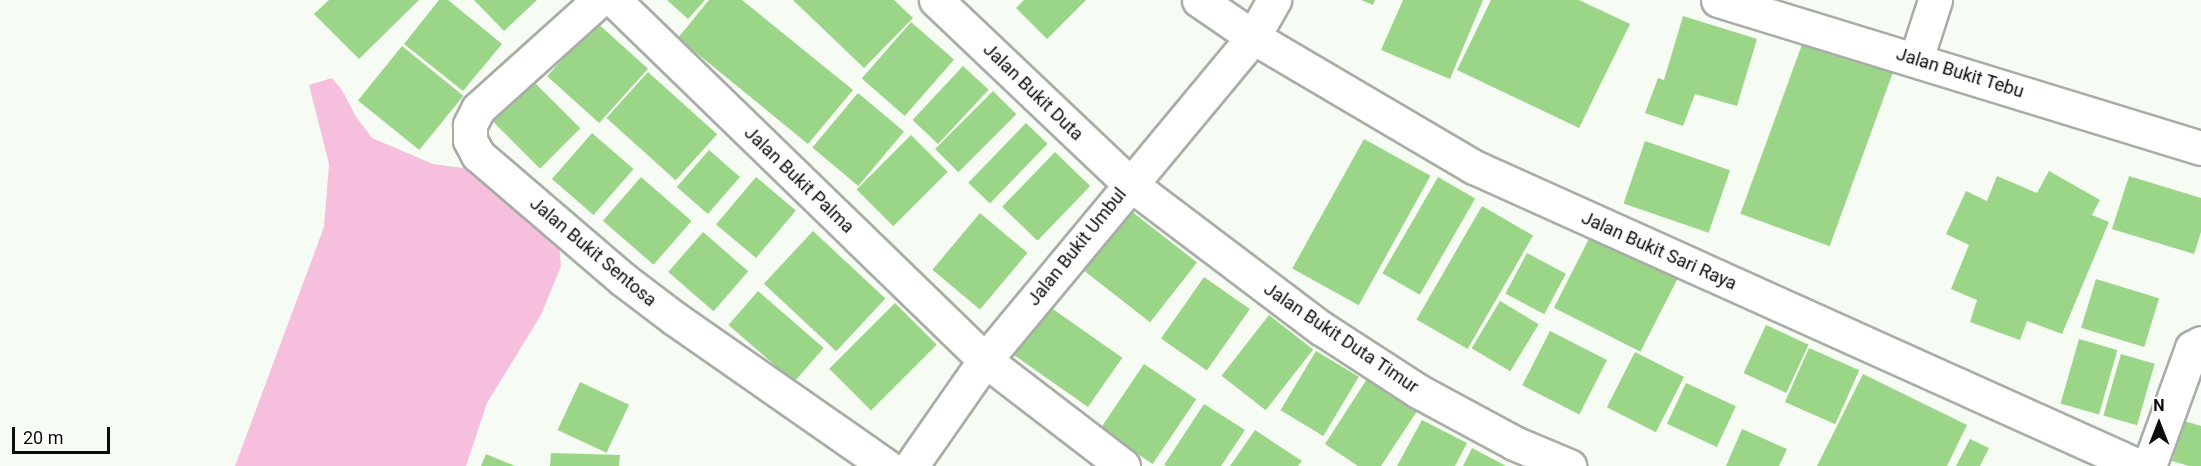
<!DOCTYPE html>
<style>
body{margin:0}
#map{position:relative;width:2201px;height:466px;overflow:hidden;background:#f6fbf4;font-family:Roboto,sans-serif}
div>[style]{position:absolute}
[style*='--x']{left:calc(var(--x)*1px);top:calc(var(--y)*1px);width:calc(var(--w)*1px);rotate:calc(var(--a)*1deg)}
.green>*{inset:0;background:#f6bfde}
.building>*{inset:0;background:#9bd588;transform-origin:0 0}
.roads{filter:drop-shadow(2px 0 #a8ada7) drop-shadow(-2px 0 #a8ada7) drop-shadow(0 2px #a8ada7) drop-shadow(0 -2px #a8ada7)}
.minor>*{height:33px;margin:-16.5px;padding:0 16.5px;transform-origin:16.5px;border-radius:16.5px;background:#fff}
span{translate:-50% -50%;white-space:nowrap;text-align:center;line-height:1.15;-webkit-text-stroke:4.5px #fff;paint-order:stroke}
.street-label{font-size:18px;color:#0b0d0b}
.north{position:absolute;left:2129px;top:394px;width:60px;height:60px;-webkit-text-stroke:4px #fff;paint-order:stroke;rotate:0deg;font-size:16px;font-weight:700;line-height:24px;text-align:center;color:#0b0d0b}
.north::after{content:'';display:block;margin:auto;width:21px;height:27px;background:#0b0d0b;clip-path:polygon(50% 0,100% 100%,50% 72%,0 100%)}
.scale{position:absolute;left:12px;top:427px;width:98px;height:27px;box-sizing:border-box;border:3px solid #0b0d0b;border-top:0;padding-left:8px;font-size:18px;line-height:21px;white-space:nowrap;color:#0b0d0b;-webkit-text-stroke:4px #fff;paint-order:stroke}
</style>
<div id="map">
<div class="green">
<div style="clip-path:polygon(332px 78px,342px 90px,355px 115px,372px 138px,433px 164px,485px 171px,558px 233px,561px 266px,541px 315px,487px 403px,466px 466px,235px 466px,324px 227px,329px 164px,309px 85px)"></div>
</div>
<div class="building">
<div style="clip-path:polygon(329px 0,419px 0,359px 59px,314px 14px)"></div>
<div style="clip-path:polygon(439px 0,448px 0,502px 44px,463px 91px,404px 44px)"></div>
<div style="clip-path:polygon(474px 0,537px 0,504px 31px)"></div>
<div style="clip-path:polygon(667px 0,705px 0,688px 19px)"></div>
<div style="clip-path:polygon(709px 0,742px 0,853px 90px,808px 144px,678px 38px)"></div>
<div style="clip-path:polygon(793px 0,894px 0,913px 18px,864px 68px)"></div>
<div style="clip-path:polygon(1024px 0,1086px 0,1047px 39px,1016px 8px)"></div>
<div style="clip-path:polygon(1361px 0,1375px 0,1373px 5px)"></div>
<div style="clip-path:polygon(1403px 0,1483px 0,1450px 79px,1381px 50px)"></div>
<div style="clip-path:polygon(1491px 0,1579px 0,1630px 24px,1579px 128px,1457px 70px)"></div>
<div style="clip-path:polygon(1683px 16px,1757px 39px,1737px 106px,1695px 94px,1683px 126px,1645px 113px,1658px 78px,1664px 80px)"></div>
<div style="left:596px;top:22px;width:70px;height:73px;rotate:42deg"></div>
<div style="left:911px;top:22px;width:57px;height:75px;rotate:41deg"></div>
<div style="left:1804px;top:39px;width:95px;height:186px;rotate:20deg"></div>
<div style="left:402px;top:46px;width:79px;height:70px;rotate:39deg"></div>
<div style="left:963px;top:66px;width:35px;height:74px;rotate:43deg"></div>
<div style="left:648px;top:72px;width:93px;height:62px;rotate:42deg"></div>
<div style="left:528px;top:76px;width:74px;height:57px;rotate:45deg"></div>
<div style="left:993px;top:91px;width:33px;height:82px;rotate:45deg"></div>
<div style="left:858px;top:93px;width:60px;height:71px;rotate:40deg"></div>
<div style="left:1026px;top:123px;width:30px;height:83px;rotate:44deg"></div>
<div style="left:592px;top:133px;width:55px;height:61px;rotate:41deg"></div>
<div style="left:911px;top:135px;width:52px;height:77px;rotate:45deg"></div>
<div style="left:1364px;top:139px;width:76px;height:148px;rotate:29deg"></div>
<div style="left:1645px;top:141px;width:90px;height:66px;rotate:19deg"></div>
<div style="left:709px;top:150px;width:41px;height:49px;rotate:41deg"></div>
<div style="left:1055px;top:152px;width:49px;height:76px;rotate:44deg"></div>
<div style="clip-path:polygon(2049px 171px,2100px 200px,2092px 215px,2109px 222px,2062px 334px,2027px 321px,2020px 340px,1970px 322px,1977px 300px,1951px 289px,1969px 245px,1946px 234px,1966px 191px,1987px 201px,1997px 176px,2037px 193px)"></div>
<div style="clip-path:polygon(2129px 176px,2201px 198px,2201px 232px,2194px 254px,2112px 229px)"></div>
<div style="left:641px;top:177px;width:67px;height:58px;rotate:41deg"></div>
<div style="left:756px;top:177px;width:52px;height:62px;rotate:40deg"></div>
<div style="left:1438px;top:177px;width:43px;height:111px;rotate:30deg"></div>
<div style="left:1482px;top:206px;width:59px;height:131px;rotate:30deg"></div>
<div style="left:1126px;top:207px;width:90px;height:76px;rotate:38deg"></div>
<div style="left:980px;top:213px;width:62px;height:74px;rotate:40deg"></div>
<div style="left:813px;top:231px;width:99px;height:72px;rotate:43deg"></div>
<div style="left:1593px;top:231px;width:97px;height:86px;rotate:27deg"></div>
<div style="left:703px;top:232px;width:60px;height:53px;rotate:41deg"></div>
<div style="left:1527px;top:253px;width:44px;height:46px;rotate:28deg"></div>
<div style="left:1204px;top:277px;width:56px;height:75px;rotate:35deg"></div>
<div style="left:2096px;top:279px;width:66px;height:51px;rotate:17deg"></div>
<div style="left:758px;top:291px;width:87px;height:45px;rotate:41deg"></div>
<div style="left:1500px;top:301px;width:45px;height:55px;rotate:31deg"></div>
<div style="left:895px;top:303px;width:59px;height:93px;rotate:45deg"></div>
<div style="left:1047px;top:305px;width:92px;height:60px;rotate:35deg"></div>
<div style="left:1269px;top:315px;width:56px;height:77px;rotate:38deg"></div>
<div style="left:1766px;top:325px;width:47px;height:53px;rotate:25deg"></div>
<div style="left:1550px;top:331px;width:64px;height:61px;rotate:27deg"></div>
<div style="left:2079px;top:339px;width:40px;height:67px;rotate:16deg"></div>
<div style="left:1809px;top:348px;width:55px;height:59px;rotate:24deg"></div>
<div style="left:1316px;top:351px;width:50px;height:69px;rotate:31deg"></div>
<div style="left:1635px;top:352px;width:55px;height:62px;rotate:27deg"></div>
<div style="left:2121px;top:354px;width:35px;height:64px;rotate:16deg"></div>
<div style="left:1144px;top:364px;width:63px;height:78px;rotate:34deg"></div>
<div style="clip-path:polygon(1863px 374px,1967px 425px,1947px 466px,1817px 466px)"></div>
<div style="clip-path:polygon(1369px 376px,1419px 408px,1381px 466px,1358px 466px,1325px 444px)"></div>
<div style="left:580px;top:382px;width:54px;height:53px;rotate:25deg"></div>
<div style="left:1686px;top:383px;width:55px;height:45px;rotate:25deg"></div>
<div style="clip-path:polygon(1204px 404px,1245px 430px,1221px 466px,1167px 466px,1164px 465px)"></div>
<div style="clip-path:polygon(1422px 420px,1467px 443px,1455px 466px,1397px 466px)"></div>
<div style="clip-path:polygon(2184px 421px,2201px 426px,2201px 466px,2189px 466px,2172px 461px)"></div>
<div style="clip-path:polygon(1742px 429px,1787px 449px,1779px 466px,1726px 466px)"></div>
<div style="clip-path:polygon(1255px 430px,1302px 461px,1298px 466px,1230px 466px)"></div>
<div style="clip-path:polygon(1970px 439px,1989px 448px,1980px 466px,1956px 466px)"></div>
<div style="clip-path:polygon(1472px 448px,1506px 466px,1463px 466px)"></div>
<div style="clip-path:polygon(551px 453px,620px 455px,619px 466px,550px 466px)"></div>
<div style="clip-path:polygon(486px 454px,515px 466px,481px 466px)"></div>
</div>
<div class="roads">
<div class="minor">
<div style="--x:599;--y:0;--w:163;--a:138"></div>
<div style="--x:478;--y:109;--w:18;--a:117"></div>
<div style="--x:470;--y:125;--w:15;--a:90"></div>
<div style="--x:470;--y:140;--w:17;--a:62"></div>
<div style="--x:478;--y:155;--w:192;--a:40.6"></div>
<div style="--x:624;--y:280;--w:63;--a:37.2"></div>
<div style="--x:674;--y:318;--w:259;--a:34.9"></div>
<div style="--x:614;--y:0;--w:517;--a:44.14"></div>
<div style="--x:985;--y:360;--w:174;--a:37.5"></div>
<div style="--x:936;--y:0;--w:266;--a:43.5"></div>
<div style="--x:1129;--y:183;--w:241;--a:37.1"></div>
<div style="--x:1321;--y:328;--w:116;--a:33"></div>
<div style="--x:1418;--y:391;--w:109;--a:28.4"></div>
<div style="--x:1514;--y:443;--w:60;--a:22.7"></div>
<div style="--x:1199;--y:0;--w:65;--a:34.4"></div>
<div style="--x:1253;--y:37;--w:256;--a:30.5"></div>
<div style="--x:1474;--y:167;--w:728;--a:24.24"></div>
<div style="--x:1718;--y:0;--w:505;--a:17.04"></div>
<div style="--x:1916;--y:59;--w:62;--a:-72.1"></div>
<div style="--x:911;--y:466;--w:129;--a:-55.1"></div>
<div style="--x:985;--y:360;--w:420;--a:-50.3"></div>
<div style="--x:1253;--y:37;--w:43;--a:-60.4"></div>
<div style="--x:2149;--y:466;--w:126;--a:-70"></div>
<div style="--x:2192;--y:348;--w:10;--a:-29"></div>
</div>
</div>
<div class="street-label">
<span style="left:1960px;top:73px;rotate:17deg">Jalan Bukit Tebu</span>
<span style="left:1033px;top:92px;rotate:44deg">Jalan Bukit Duta</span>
<span style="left:799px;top:180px;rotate:44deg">Jalan Bukit Palma</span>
<span style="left:1077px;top:247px;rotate:-51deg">Jalan Bukit Umbul</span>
<span style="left:1659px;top:251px;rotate:24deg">Jalan Bukit Sari Raya</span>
<span style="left:593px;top:252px;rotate:40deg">Jalan Bukit Sentosa</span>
<span style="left:1341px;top:338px;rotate:34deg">Jalan Bukit Duta Timur</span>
</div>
<div class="north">N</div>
<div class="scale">20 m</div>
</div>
